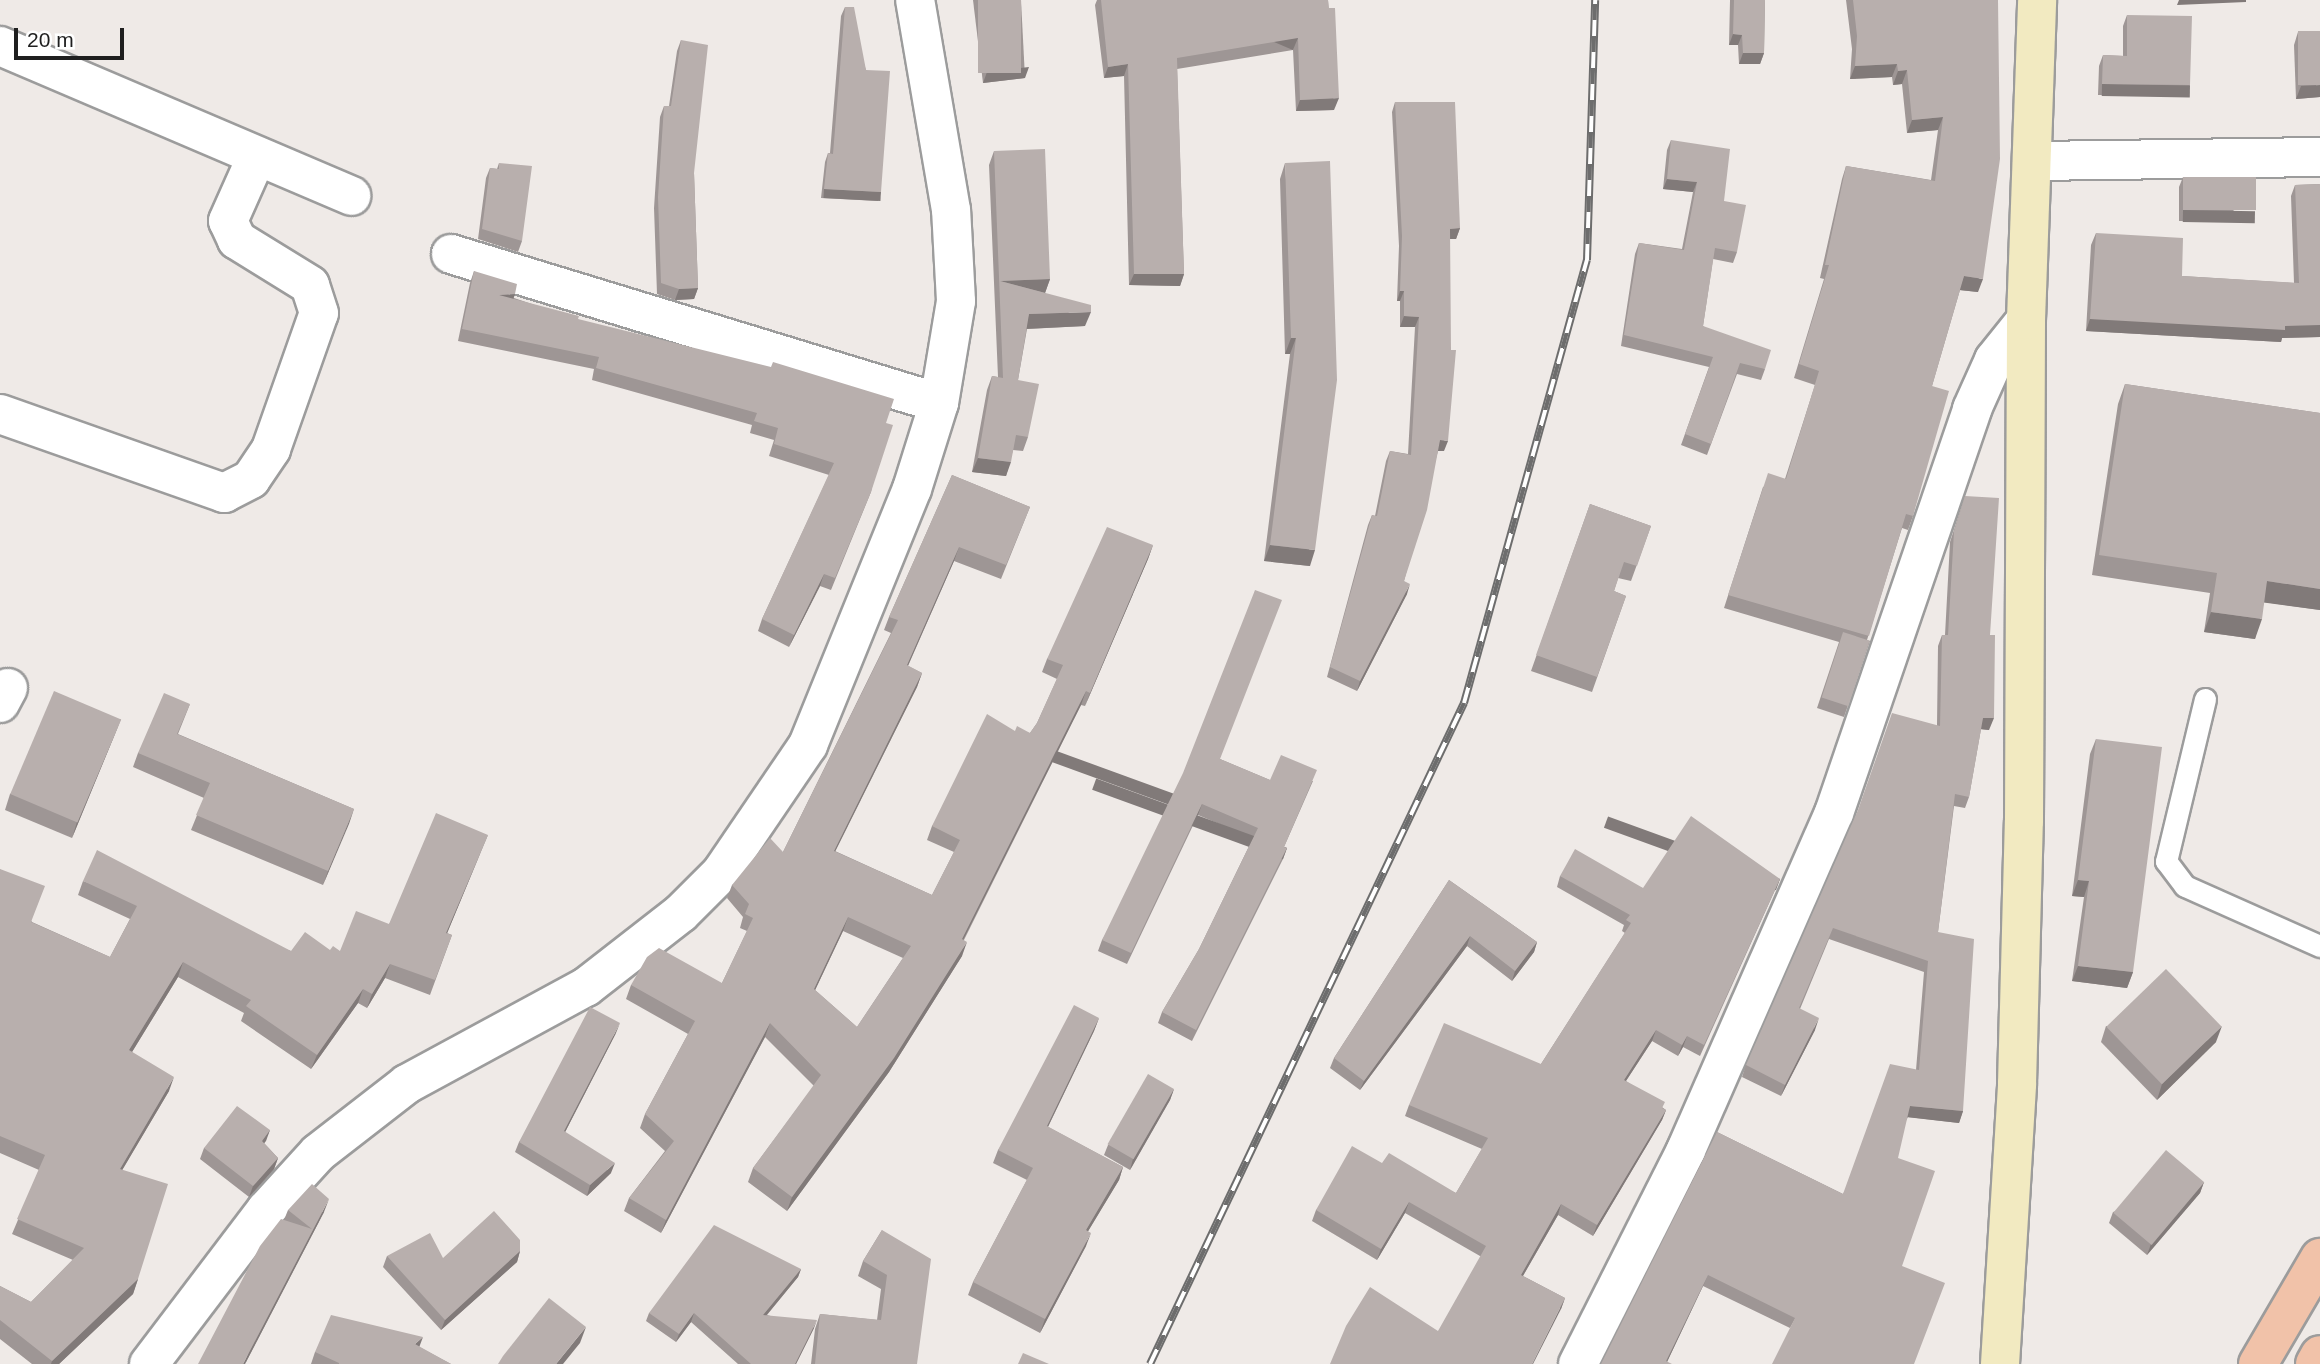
<!DOCTYPE html>
<style>
body{margin:0}
#map{position:relative;width:2320px;height:1364px;overflow:hidden;background:#efeae7;font-family:Arial,sans-serif}
div>[style]{position:absolute}
[style*='--x']{left:calc(var(--x)*1px);top:calc(var(--y)*1px);width:calc(var(--w)*1px);rotate:calc(var(--a)*1deg)}
.roads{filter:drop-shadow(2px 0 #9c9c9c) drop-shadow(-2px 0 #9c9c9c) drop-shadow(0 2px #9c9c9c) drop-shadow(0 -2px #9c9c9c)}
.lane>*{height:21px;margin:-10.5px;padding:0 10.5px;transform-origin:10.5px;border-radius:10.5px;background:#fff}
.street>*{height:38px;margin:-19px;padding:0 19px;transform-origin:19px;border-radius:19px;background:#fff}
.secondary>*{height:38px;margin:-19px;padding:0 19px;transform-origin:19px;border-radius:19px;background:#f2eac1}
.primary>*{height:38px;margin:-19px;padding:0 19px;transform-origin:19px;border-radius:19px;background:#f1c2a9}
.rail>*{height:8px;margin-top:-4px;transform-origin:0;background:repeating-linear-gradient(90deg,#fff 0 16px,#6d6d6d 0 32px);box-sizing:border-box;border-block:2px solid #6d6d6d}
.wall>*{inset:0;background:#9e9695}
.shaded-wall>*{inset:0;background:#817a79;transform-origin:0 0}
.building>*{inset:0;background:#b8afad;transform-origin:0 0}
span{translate:-50% -50%;white-space:nowrap;text-align:center;line-height:1.15;-webkit-text-stroke:5px #fff;paint-order:stroke}
.scale{position:absolute;left:14px;top:28px;width:110px;height:32px;box-sizing:border-box;border:4px solid #1f1f1f;border-top:0;padding-left:9px;font-size:21px;line-height:24px;white-space:nowrap;color:#1f1f1f;-webkit-text-stroke:5px #fff;paint-order:stroke}
</style>
<div id="map">
<div class="roads">
<div class="lane">
<div style="--x:2205;--y:699;--w:167;--a:103.5"></div>
<div style="--x:2166;--y:861;--w:31;--a:53"></div>
<div style="--x:2185;--y:886;--w:148;--a:24"></div>
</div>
<div class="street">
<div style="--x:0;--y:46;--w:382;--a:23.1"></div>
<div style="--x:2034;--y:161;--w:286;--a:-0.8"></div>
<div style="--x:451;--y:254;--w:510;--a:16.98"></div>
<div style="--x:0;--y:414;--w:238;--a:19.4"></div>
<div style="--x:224;--y:493;--w:30;--a:-27"></div>
<div style="--x:251;--y:479;--w:36;--a:-56"></div>
<div style="--x:271;--y:449;--w:144;--a:-70.6"></div>
<div style="--x:319;--y:313;--w:29;--a:-108"></div>
<div style="--x:310;--y:285;--w:86;--a:-148.3"></div>
<div style="--x:237;--y:240;--w:21;--a:-115"></div>
<div style="--x:228;--y:221;--w:71;--a:-66"></div>
<div style="--x:0;--y:703;--w:17;--a:-62"></div>
<div style="--x:149;--y:1364;--w:193;--a:-52.8"></div>
<div style="--x:266;--y:1210;--w:77;--a:-47.6"></div>
<div style="--x:318;--y:1153;--w:113;--a:-37.8"></div>
<div style="--x:407;--y:1084;--w:204;--a:-28.5"></div>
<div style="--x:586;--y:987;--w:120;--a:-37.9"></div>
<div style="--x:681;--y:913;--w:57;--a:-45"></div>
<div style="--x:721;--y:873;--w:155;--a:-55.8"></div>
<div style="--x:808;--y:745;--w:276;--a:-67.9"></div>
<div style="--x:912;--y:489;--w:90;--a:-72.6"></div>
<div style="--x:939;--y:403;--w:103;--a:-80.5"></div>
<div style="--x:956;--y:301;--w:91;--a:-93.1"></div>
<div style="--x:951;--y:210;--w:213;--a:-99.7"></div>
<div style="--x:1578;--y:1364;--w:240;--a:-63.2"></div>
<div style="--x:1686;--y:1150;--w:368;--a:-66.3"></div>
<div style="--x:1834;--y:813;--w:427;--a:-71.1"></div>
<div style="--x:1972;--y:409;--w:54;--a:-65.8"></div>
<div style="--x:1994;--y:360;--w:51;--a:-51.3"></div>
</div>
<div class="secondary">
<div style="--x:2000;--y:1364;--w:281;--a:-86.5"></div>
<div style="--x:2017;--y:1084;--w:263;--a:-88.5"></div>
<div style="--x:2024;--y:821;--w:501;--a:-89.77"></div>
<div style="--x:2026;--y:320;--w:320;--a:-88"></div>
</div>
<div class="primary">
<div style="--x:2258;--y:1364;--w:123;--a:-59.7"></div>
<div style="--x:2315;--y:1364;--w:10;--a:-61"></div>
</div>
</div>
<div class="rail">
<div style="--x:1150;--y:1364;--w:732;--a:-64.59"></div>
<div style="--x:1464;--y:703;--w:460;--a:-74.5"></div>
<div style="--x:1587;--y:260;--w:260;--a:-88.2"></div>
</div>
<div class="wall">
<div style="clip-path:polygon(973px 0,1021px 0,1025px 78px,983px 83px)"></div>
<div style="clip-path:polygon(1097px 0,1328px 0,1334px 110px,1296px 111px,1293px 50px,1177px 69px,1184px 274px,1180px 286px,1129px 285px,1124px 76px,1104px 78px,1095px 5px)"></div>
<div style="clip-path:polygon(1730px 0,1765px 0,1764px 53px,1760px 64px,1739px 64px,1738px 45px,1729px 45px)"></div>
<div style="clip-path:polygon(1846px 0,1998px 0,1978px 292px,1960px 290px,1932px 386px,1913px 516px,1908px 530px,1902px 528px,1867px 640px,1870px 641px,1844px 717px,1817px 708px,1839px 642px,1724px 608px,1763px 487px,1785px 479px,1815px 385px,1794px 378px,1824px 279px,1820px 278px,1842px 179px,1846px 166px,1931px 180px,1938px 130px,1907px 133px,1902px 84px,1893px 85px,1892px 77px,1850px 79px,1852px 49px)"></div>
<div style="clip-path:polygon(845px 7px,866px 70px,881px 192px,878px 201px,821px 198px,825px 162px,828px 153px,830px 153px,841px 16px)"></div>
<div style="clip-path:polygon(2127px 15px,2190px 85px,2186px 96px,2098px 95px,2099px 66px,2103px 55px,2123px 56px,2123px 26px)"></div>
<div style="clip-path:polygon(2298px 32px,2320px 97px,2296px 99px,2294px 45px)"></div>
<div style="clip-path:polygon(681px 40px,694px 173px,698px 288px,694px 299px,675px 300px,657px 294px,654px 208px,660px 117px,664px 106px,669px 106px,677px 51px)"></div>
<div style="clip-path:polygon(1395px 102px,1460px 228px,1456px 239px,1450px 239px,1444px 451px,1438px 451px,1404px 581px,1407px 594px,1357px 691px,1327px 677px,1368px 525px,1372px 515px,1375px 516px,1386px 461px,1390px 451px,1408px 454px,1415px 327px,1400px 327px,1400px 301px,1397px 301px,1399px 246px,1392px 112px)"></div>
<div style="clip-path:polygon(1671px 140px,1724px 201px,1737px 252px,1733px 263px,1713px 259px,1703px 326px,1765px 369px,1761px 380px,1737px 374px,1707px 455px,1681px 445px,1709px 367px,1621px 346px,1635px 254px,1639px 243px,1682px 249px,1693px 192px,1663px 189px,1667px 150px)"></div>
<div style="clip-path:polygon(994px 151px,1050px 279px,1045px 293px,1085px 326px,1027px 329px,1018px 380px,1028px 437px,1023px 451px,1013px 450px,1006px 476px,972px 472px,987px 390px,992px 376px,998px 377px,989px 165px)"></div>
<div style="clip-path:polygon(499px 163px,522px 241px,518px 252px,478px 239px,486px 178px,490px 168px,497px 169px)"></div>
<div style="clip-path:polygon(1285px 163px,1310px 566px,1264px 561px,1290px 354px,1285px 354px,1280px 179px)"></div>
<div style="clip-path:polygon(2183px 177px,2251px 222px,2179px 221px,2179px 187px)"></div>
<div style="clip-path:polygon(2320px 184px,2320px 337px,2282px 338px,2281px 342px,2086px 331px,2091px 245px,2096px 233px,2182px 276px,2294px 283px,2291px 196px,2295px 185px)"></div>
<div style="clip-path:polygon(474px 271px,514px 298px,886px 423px,871px 492px,831px 590px,820px 586px,789px 647px,758px 631px,762px 619px,829px 475px,769px 456px,774px 440px,750px 433px,752px 425px,592px 380px,594px 369px,458px 341px,470px 283px)"></div>
<div style="clip-path:polygon(2125px 384px,2320px 413px,2320px 610px,2264px 602px,2255px 639px,2204px 632px,2210px 593px,2092px 575px,2118px 404px)"></div>
<div style="clip-path:polygon(evenodd,952px 475px,1030px 507px,1001px 579px,954px 561px,908px 666px,922px 673px,917px 687px,835px 851px,932px 895px,954px 852px,927px 840px,932px 826px,1015px 731px,1030px 733px,1037px 723px,1057px 679px,1042px 672px,1047px 659px,1153px 545px,1148px 559px,1085px 706px,1081px 705px,964px 940px,962px 956px,889px 1072px,787px 1211px,748px 1182px,753px 1168px,814px 1086px,765px 1037px,661px 1233px,624px 1211px,629px 1198px,665px 1151px,640px 1128px,645px 1114px,688px 1034px,626px 999px,631px 985px,722px 983px,747px 931px,740px 928px,743px 917px,727px 898px,732px 885px,783px 852px,891px 633px,884px 630px,889px 617px,952px 475px,843px 931px,903px 958px,857px 1027px,815px 990px,843px 931px)"></div>
<div style="clip-path:polygon(1965px 496px,1990px 635px,1989px 730px,1981px 729px,1969px 797px,1965px 808px,1954px 806px,1938px 932px,1963px 1111px,1959px 1123px,1908px 1117px,1790px 1328px,1703px 1286px,1667px 1362px,1601px 1364px,1717px 1132px,1843px 1194px,1916px 1070px,1924px 972px,1829px 939px,1800px 1009px,1815px 1030px,1781px 1096px,1742px 1077px,1746px 1065px,1937px 725px,1938px 646px,1942px 635px,1945px 635px,1950px 542px)"></div>
<div style="clip-path:polygon(1590px 504px,1651px 526px,1631px 581px,1618px 578px,1614px 591px,1626px 596px,1592px 692px,1531px 671px)"></div>
<div style="clip-path:polygon(190px 704px,178px 734px,354px 809px,323px 885px,191px 830px,204px 798px,133px 767px,138px 753px)"></div>
<div style="clip-path:polygon(121px 719px,72px 838px,5px 810px,10px 794px)"></div>
<div style="clip-path:polygon(2096px 739px,2133px 972px,2127px 988px,2072px 981px,2084px 897px,2072px 896px,2090px 754px)"></div>
<div style="clip-path:polygon(1220px 759px,1270px 780px,1313px 781px,1284px 847px,1287px 848px,1283px 859px,1192px 1041px,1158px 1023px,1162px 1012px,1199px 949px,1253px 838px,1198px 815px,1127px 964px,1098px 951px,1102px 940px)"></div>
<div style="clip-path:polygon(488px 835px,447px 933px,452px 935px,430px 995px,385px 978px,367px 1008px,358px 1003px,311px 1069px,241px 1021px,244px 1013px,178px 977px,132px 1052px,169px 1091px,122px 1170px,138px 1279px,133px 1294px,59px 1364px,32px 1364px,0 1339px,0 1286px,31px 1302px,73px 1260px,12px 1234px,39px 1170px,0 1153px,0 869px,32px 922px,110px 957px,130px 919px,78px 895px,83px 881px,291px 951px,340px 951px,389px 924px)"></div>
<div style="clip-path:polygon(1560px 876px,1643px 888px,1780px 879px,1700px 1056px,1683px 1047px,1678px 1056px,1652px 1041px,1626px 1081px,1666px 1110px,1662px 1120px,1593px 1236px,1558px 1215px,1523px 1276px,1565px 1298px,1561px 1309px,1480px 1256px,1405px 1213px,1377px 1260px,1312px 1221px,1316px 1210px,1382px 1163px,1456px 1193px,1482px 1149px,1405px 1116px,1409px 1105px,1541px 1064px,1625px 933px,1622px 931px,1624px 925px,1557px 887px)"></div>
<div style="clip-path:polygon(1449px 880px,1537px 942px,1534px 952px,1512px 981px,1467px 946px,1360px 1090px,1330px 1068px,1334px 1058px)"></div>
<div style="clip-path:polygon(1099px 1018px,1094px 1031px,1048px 1127px,1123px 1167px,1119px 1180px,1088px 1231px,1086px 1246px,1040px 1333px,968px 1295px,973px 1282px,1027px 1180px,993px 1163px,998px 1150px)"></div>
<div style="clip-path:polygon(2106px 1026px,2216px 1042px,2157px 1100px,2101px 1042px)"></div>
<div style="clip-path:polygon(616px 1033px,565px 1132px,611px 1173px,587px 1196px,515px 1152px,519px 1142px)"></div>
<div style="clip-path:polygon(1174px 1089px,1170px 1100px,1130px 1170px,1104px 1155px,1108px 1145px)"></div>
<div style="clip-path:polygon(270px 1130px,264px 1143px,278px 1158px,274px 1169px,249px 1197px,200px 1159px,204px 1148px)"></div>
<div style="clip-path:polygon(2204px 1182px,2200px 1193px,2147px 1255px,2109px 1223px,2113px 1212px)"></div>
<div style="clip-path:polygon(288px 1210px,324px 1212px,245px 1364px,284px 1220px)"></div>
<div style="clip-path:polygon(882px 1230px,917px 1364px,811px 1364px,815px 1329px,820px 1314px,877px 1320px,881px 1289px,858px 1276px,863px 1261px)"></div>
<div style="clip-path:polygon(520px 1251px,517px 1262px,441px 1330px,383px 1267px,387px 1256px,443px 1258px)"></div>
<div style="clip-path:polygon(801px 1269px,798px 1277px,767px 1315px,814px 1328px,796px 1364px,738px 1364px,691px 1322px,676px 1342px,646px 1321px,649px 1313px)"></div>
<div style="clip-path:polygon(419px 1347px,451px 1364px,311px 1364px,315px 1352px)"></div>
</div>
<div class="shaded-wall">
<div style="clip-path:polygon(2179px 0,2246px 0,2246px 2px,2177px 5px)"></div>
<div style="clip-path:polygon(1733px 34px,1742px 35px,1738px 45px,1729px 45px)"></div>
<div style="left:1298px;top:38px;width:13px;height:123px;rotate:113deg"></div>
<div style="clip-path:polygon(1743px 53px,1764px 53px,1760px 64px,1739px 64px)"></div>
<div style="clip-path:polygon(1128px 64px,1124px 76px,1104px 78px,1108px 67px)"></div>
<div style="clip-path:polygon(1897px 64px,1892px 77px,1850px 79px,1855px 66px)"></div>
<div style="clip-path:polygon(1029px 67px,1025px 78px,983px 83px,987px 72px)"></div>
<div style="clip-path:polygon(1907px 70px,1902px 84px,1893px 85px,1898px 71px)"></div>
<div style="left:2102px;top:84px;width:88px;height:12px;rotate:1deg"></div>
<div style="clip-path:polygon(2320px 85px,2320px 97px,2296px 99px,2301px 86px)"></div>
<div style="clip-path:polygon(1339px 98px,1334px 110px,1296px 111px,1300px 100px)"></div>
<div style="clip-path:polygon(1943px 117px,1938px 130px,1907px 133px,1912px 120px)"></div>
<div style="clip-path:polygon(1667px 179px,1697px 182px,1693px 192px,1663px 189px)"></div>
<div style="left:824px;top:189px;width:57px;height:9px;rotate:3deg"></div>
<div style="left:2183px;top:210px;width:72px;height:12px;rotate:1deg"></div>
<div style="clip-path:polygon(1460px 228px,1456px 239px,1447px 239px,1450px 229px)"></div>
<div style="clip-path:polygon(1134px 274px,1184px 274px,1180px 286px,1129px 285px)"></div>
<div style="clip-path:polygon(1964px 276px,1983px 279px,1978px 292px,1959px 290px)"></div>
<div style="clip-path:polygon(1050px 279px,1045px 293px,1000px 281px)"></div>
<div style="clip-path:polygon(698px 288px,694px 299px,675px 300px,679px 289px)"></div>
<div style="clip-path:polygon(1400px 291px,1404px 291px,1400px 301px,1397px 301px)"></div>
<div style="clip-path:polygon(515px 294px,511px 306px,499px 295px)"></div>
<div style="clip-path:polygon(1091px 312px,1085px 326px,1024px 329px,1029px 314px)"></div>
<div style="clip-path:polygon(1404px 316px,1419px 317px,1415px 327px,1400px 327px)"></div>
<div style="clip-path:polygon(2090px 319px,2320px 325px,2320px 337px,2282px 338px,2281px 342px,2086px 331px)"></div>
<div style="clip-path:polygon(1291px 338px,1296px 338px,1290px 354px,1285px 354px)"></div>
<div style="clip-path:polygon(1440px 440px,1448px 441px,1444px 451px,1436px 451px)"></div>
<div style="clip-path:polygon(978px 458px,1011px 462px,1006px 476px,972px 472px)"></div>
<div style="clip-path:polygon(1153px 545px,1148px 559px,1085px 706px,1090px 693px)"></div>
<div style="clip-path:polygon(1270px 545px,1315px 550px,1310px 566px,1264px 561px)"></div>
<div style="clip-path:polygon(959px 547px,954px 561px,902px 679px,907px 665px)"></div>
<div style="clip-path:polygon(824px 574px,820px 586px,789px 647px,794px 635px)"></div>
<div style="clip-path:polygon(2267px 581px,2320px 589px,2320px 610px,2260px 602px)"></div>
<div style="clip-path:polygon(1410px 584px,1407px 594px,1357px 691px,1360px 681px)"></div>
<div style="clip-path:polygon(2211px 612px,2262px 619px,2255px 639px,2204px 632px)"></div>
<div style="clip-path:polygon(922px 673px,917px 687px,829px 864px,834px 851px)"></div>
<div style="clip-path:polygon(1086px 691px,1081px 705px,957px 952px,962px 939px)"></div>
<div style="clip-path:polygon(1983px 718px,1994px 718px,1989px 730px,1979px 729px)"></div>
<div style="clip-path:polygon(121px 719px,115px 734px,72px 838px,77px 822px)"></div>
<div style="left:1202px;top:804px;width:12px;height:165px;rotate:110deg"></div>
<div style="clip-path:polygon(354px 809px,349px 824px,323px 885px,328px 871px)"></div>
<div style="clip-path:polygon(488px 835px,482px 849px,441px 948px,446px 933px)"></div>
<div style="left:1287px;top:848px;width:12px;height:203px;rotate:110deg"></div>
<div style="left:1780px;top:879px;width:12px;height:183px;rotate:110deg"></div>
<div style="clip-path:polygon(2078px 880px,2089px 881px,2084px 897px,2072px 896px)"></div>
<div style="clip-path:polygon(848px 917px,843px 931px,809px 1003px,814px 989px)"></div>
<div style="clip-path:polygon(1470px 936px,1467px 946px,1360px 1090px,1364px 1081px)"></div>
<div style="clip-path:polygon(967px 942px,962px 956px,889px 1072px,787px 1211px,792px 1197px)"></div>
<div style="clip-path:polygon(1537px 942px,1534px 952px,1512px 981px,1515px 971px)"></div>
<div style="clip-path:polygon(183px 962px,178px 977px,124px 1065px,129px 1050px)"></div>
<div style="clip-path:polygon(390px 964px,385px 978px,367px 1008px,372px 994px)"></div>
<div style="clip-path:polygon(2078px 966px,2133px 972px,2127px 988px,2072px 981px)"></div>
<div style="clip-path:polygon(363px 989px,358px 1003px,311px 1069px,317px 1055px)"></div>
<div style="clip-path:polygon(1099px 1018px,1094px 1031px,1042px 1139px,1047px 1126px)"></div>
<div style="clip-path:polygon(1819px 1018px,1815px 1030px,1781px 1096px,1785px 1085px)"></div>
<div style="clip-path:polygon(620px 1023px,616px 1033px,560px 1142px,564px 1131px)"></div>
<div style="clip-path:polygon(770px 1023px,765px 1037px,661px 1233px,666px 1220px)"></div>
<div style="clip-path:polygon(2222px 1026px,2216px 1042px,2157px 1100px,2162px 1084px)"></div>
<div style="clip-path:polygon(1656px 1030px,1652px 1041px,1620px 1090px,1624px 1080px)"></div>
<div style="clip-path:polygon(1687px 1036px,1683px 1047px,1678px 1056px,1682px 1045px)"></div>
<div style="clip-path:polygon(174px 1077px,169px 1091px,114px 1184px,120px 1169px)"></div>
<div style="clip-path:polygon(1174px 1089px,1170px 1100px,1130px 1170px,1133px 1159px)"></div>
<div style="clip-path:polygon(1910px 1106px,1963px 1111px,1959px 1123px,1906px 1117px)"></div>
<div style="clip-path:polygon(1666px 1110px,1662px 1120px,1593px 1236px,1597px 1225px)"></div>
<div style="clip-path:polygon(270px 1130px,266px 1141px,258px 1151px,262px 1141px)"></div>
<div style="clip-path:polygon(278px 1158px,274px 1169px,249px 1197px,253px 1186px)"></div>
<div style="clip-path:polygon(615px 1163px,611px 1173px,587px 1196px,590px 1185px)"></div>
<div style="clip-path:polygon(1123px 1167px,1119px 1180px,1081px 1243px,1086px 1230px)"></div>
<div style="clip-path:polygon(2204px 1182px,2200px 1193px,2147px 1255px,2151px 1244px)"></div>
<div style="clip-path:polygon(329px 1199px,324px 1212px,245px 1364px,243px 1364px)"></div>
<div style="clip-path:polygon(1409px 1202px,1405px 1213px,1377px 1260px,1381px 1249px)"></div>
<div style="clip-path:polygon(1561px 1204px,1558px 1215px,1517px 1286px,1521px 1275px)"></div>
<div style="clip-path:polygon(1091px 1233px,1086px 1246px,1040px 1333px,1045px 1319px)"></div>
<div style="clip-path:polygon(520px 1251px,517px 1262px,441px 1330px,445px 1320px)"></div>
<div style="clip-path:polygon(801px 1269px,798px 1277px,760px 1323px,763px 1315px)"></div>
<div style="clip-path:polygon(1708px 1275px,1703px 1286px,1666px 1364px,1665px 1364px)"></div>
<div style="clip-path:polygon(138px 1279px,133px 1294px,59px 1364px,51px 1364px,52px 1361px)"></div>
<div style="clip-path:polygon(1565px 1298px,1561px 1309px,1533px 1364px,1532px 1364px)"></div>
<div style="clip-path:polygon(694px 1313px,691px 1322px,676px 1342px,679px 1334px)"></div>
<div style="clip-path:polygon(817px 1320px,814px 1328px,796px 1364px,795px 1364px)"></div>
<div style="clip-path:polygon(586px 1327px,580px 1343px,563px 1364px,556px 1364px)"></div>
<div style="clip-path:polygon(423px 1337px,417px 1353px,415px 1344px)"></div>
</div>
<div class="building">
<div style="left:978px;top:0;width:43px;height:73px"></div>
<div style="clip-path:polygon(1101px 0,1328px 0,1329px 8px,1335px 8px,1339px 98px,1300px 100px,1298px 38px,1177px 58px,1184px 274px,1134px 274px,1128px 64px,1108px 67px)"></div>
<div style="clip-path:polygon(1734px 0,1765px 0,1764px 53px,1743px 53px,1742px 35px,1733px 34px)"></div>
<div style="clip-path:polygon(1853px 0,1998px 0,2000px 159px,1983px 279px,1964px 276px,1932px 386px,1949px 391px,1913px 516px,1906px 514px,1869px 636px,1728px 595px,1768px 473px,1786px 479px,1819px 371px,1799px 364px,1829px 265px,1825px 265px,1846px 166px,1935px 181px,1943px 117px,1912px 120px,1907px 70px,1898px 71px,1897px 64px,1855px 66px,1857px 36px)"></div>
<div style="clip-path:polygon(845px 7px,854px 7px,866px 70px,890px 71px,881px 192px,824px 189px,828px 153px,833px 154px)"></div>
<div style="clip-path:polygon(2127px 15px,2192px 16px,2190px 85px,2102px 84px,2103px 55px,2127px 56px)"></div>
<div style="left:2320px;top:31px;width:54px;height:22px;rotate:90deg"></div>
<div style="clip-path:polygon(681px 40px,708px 45px,694px 173px,698px 288px,679px 289px,661px 283px,658px 197px,664px 106px,671px 106px)"></div>
<div style="clip-path:polygon(1395px 102px,1455px 102px,1460px 228px,1450px 229px,1451px 350px,1456px 350px,1448px 441px,1440px 440px,1427px 510px,1404px 581px,1410px 584px,1360px 681px,1330px 667px,1372px 515px,1377px 516px,1390px 451px,1411px 455px,1419px 317px,1404px 316px,1404px 291px,1400px 291px,1402px 236px)"></div>
<div style="clip-path:polygon(1671px 140px,1730px 149px,1724px 201px,1746px 205px,1737px 252px,1715px 248px,1703px 326px,1771px 350px,1765px 369px,1740px 363px,1711px 444px,1685px 434px,1713px 357px,1624px 335px,1639px 243px,1684px 250px,1697px 182px,1667px 179px)"></div>
<div style="clip-path:polygon(1045px 149px,1050px 279px,1000px 281px,1091px 305px,1091px 312px,1029px 314px,1018px 380px,1039px 384px,1028px 437px,1016px 435px,1011px 462px,978px 458px,992px 376px,1003px 378px,994px 151px)"></div>
<div style="clip-path:polygon(1330px 161px,1337px 380px,1315px 550px,1270px 545px,1296px 338px,1291px 338px,1285px 163px)"></div>
<div style="clip-path:polygon(499px 163px,532px 166px,522px 241px,482px 229px,490px 168px,499px 169px)"></div>
<div style="left:2183px;top:177px;width:73px;height:33px"></div>
<div style="clip-path:polygon(2320px 184px,2320px 325px,2285px 326px,2285px 330px,2090px 319px,2096px 233px,2183px 238px,2182px 276px,2299px 283px,2295px 185px)"></div>
<div style="clip-path:polygon(474px 271px,517px 284px,515px 294px,499px 295px,579px 316px,578px 319px,771px 367px,773px 362px,894px 399px,886px 423px,893px 425px,871px 492px,835px 578px,824px 574px,794px 635px,762px 619px,834px 463px,774px 444px,778px 428px,754px 421px,757px 413px,596px 368px,599px 357px,462px 329px)"></div>
<div style="clip-path:polygon(2125px 384px,2320px 413px,2320px 589px,2267px 581px,2262px 619px,2211px 612px,2217px 573px,2099px 555px)"></div>
<div style="clip-path:polygon(evenodd,952px 475px,1030px 507px,1006px 565px,959px 547px,907px 665px,922px 673px,834px 851px,932px 895px,960px 840px,932px 826px,987px 714px,1015px 731px,1017px 726px,1030px 733px,1037px 723px,1063px 665px,1047px 659px,1107px 527px,1153px 545px,1090px 693px,1086px 691px,962px 939px,967px 942px,894px 1058px,792px 1197px,753px 1168px,821px 1075px,770px 1023px,666px 1220px,629px 1198px,674px 1141px,645px 1114px,695px 1021px,631px 985px,647px 957px,659px 948px,722px 983px,753px 918px,745px 914px,749px 904px,732px 885px,770px 838px,783px 852px,898px 620px,889px 617px,952px 475px,848px 917px,911px 946px,857px 1027px,814px 989px,848px 917px)"></div>
<div style="clip-path:polygon(1965px 496px,1999px 498px,1990px 635px,1995px 635px,1994px 718px,1983px 718px,1969px 797px,1955px 794px,1938px 932px,1974px 939px,1963px 1111px,1910px 1106px,1898px 1158px,1935px 1171px,1902px 1266px,1945px 1283px,1914px 1364px,1772px 1364px,1795px 1318px,1708px 1275px,1666px 1361px,1672px 1364px,1601px 1364px,1717px 1132px,1843px 1194px,1890px 1064px,1919px 1070px,1928px 961px,1833px 928px,1799px 1008px,1819px 1018px,1785px 1085px,1746px 1065px,1858px 810px,1892px 713px,1940px 726px,1942px 635px,1948px 635px,1954px 531px)"></div>
<div style="clip-path:polygon(1590px 504px,1651px 526px,1637px 566px,1624px 562px,1614px 591px,1626px 596px,1597px 677px,1536px 655px)"></div>
<div style="clip-path:polygon(1255px 590px,1282px 600px,1220px 759px,1270px 780px,1281px 755px,1317px 770px,1284px 847px,1287px 848px,1196px 1030px,1162px 1012px,1199px 949px,1258px 828px,1202px 804px,1131px 953px,1102px 940px,1183px 773px)"></div>
<div style="left:1843px;top:632px;width:28px;height:69px;rotate:18deg"></div>
<div style="left:54px;top:691px;width:73px;height:112px;rotate:23deg"></div>
<div style="clip-path:polygon(164px 693px,190px 704px,177px 734px,354px 809px,328px 871px,196px 815px,210px 783px,138px 753px)"></div>
<div style="clip-path:polygon(2096px 739px,2162px 747px,2133px 972px,2078px 966px,2089px 881px,2078px 880px)"></div>
<div style="clip-path:polygon(436px 813px,488px 835px,446px 933px,452px 935px,435px 980px,390px 964px,372px 994px,363px 989px,317px 1055px,246px 1006px,251px 1000px,183px 962px,129px 1050px,174px 1077px,120px 1169px,168px 1184px,138px 1279px,52px 1361px,0 1320px,0 1286px,31px 1302px,84px 1248px,17px 1219px,45px 1155px,0 1136px,0 869px,45px 886px,31px 922px,110px 957px,137px 906px,83px 881px,97px 850px,291px 951px,305px 932px,330px 950px,333px 946px,340px 951px,356px 911px,389px 924px)"></div>
<div style="clip-path:polygon(1691px 816px,1780px 879px,1704px 1045px,1687px 1036px,1682px 1045px,1656px 1030px,1624px 1080px,1665px 1102px,1662px 1108px,1666px 1110px,1597px 1225px,1561px 1204px,1521px 1275px,1565px 1298px,1532px 1364px,1330px 1364px,1346px 1326px,1370px 1287px,1438px 1331px,1486px 1246px,1409px 1202px,1381px 1249px,1316px 1210px,1352px 1146px,1382px 1163px,1389px 1153px,1456px 1193px,1488px 1138px,1409px 1105px,1444px 1023px,1541px 1064px,1631px 923px,1626px 920px,1630px 915px,1560px 876px,1575px 849px,1643px 888px)"></div>
<div style="clip-path:polygon(1449px 880px,1537px 942px,1515px 971px,1470px 936px,1364px 1081px,1334px 1058px)"></div>
<div style="left:2166px;top:969px;width:80px;height:83px;rotate:46deg"></div>
<div style="clip-path:polygon(1074px 1005px,1099px 1018px,1047px 1126px,1123px 1167px,1086px 1230px,1091px 1233px,1045px 1319px,973px 1282px,1033px 1168px,998px 1150px)"></div>
<div style="clip-path:polygon(590px 1007px,620px 1023px,564px 1131px,615px 1163px,590px 1185px,519px 1142px)"></div>
<div style="left:1148px;top:1074px;width:30px;height:81px;rotate:30deg"></div>
<div style="clip-path:polygon(237px 1106px,270px 1130px,262px 1141px,278px 1158px,253px 1186px,204px 1148px)"></div>
<div style="left:2166px;top:1150px;width:50px;height:82px;rotate:40deg"></div>
<div style="clip-path:polygon(312px 1184px,329px 1199px,243px 1364px,198px 1364px,260px 1246px,281px 1219px,312px 1229px,288px 1210px)"></div>
<div style="clip-path:polygon(494px 1211px,520px 1240px,520px 1251px,445px 1320px,387px 1256px,430px 1233px,443px 1258px)"></div>
<div style="clip-path:polygon(714px 1225px,801px 1269px,763px 1315px,817px 1320px,795px 1364px,751px 1364px,694px 1313px,679px 1334px,649px 1313px)"></div>
<div style="clip-path:polygon(882px 1230px,931px 1259px,917px 1364px,815px 1364px,820px 1314px,881px 1320px,887px 1275px,863px 1261px)"></div>
<div style="clip-path:polygon(549px 1298px,586px 1327px,556px 1364px,498px 1364px,503px 1356px)"></div>
<div style="clip-path:polygon(331px 1315px,423px 1337px,415px 1344px,451px 1364px,339px 1364px,339px 1363px,315px 1352px)"></div>
<div style="clip-path:polygon(1023px 1353px,1049px 1364px,1018px 1364px)"></div>
</div>
<div class="scale">20 m</div>
</div>
